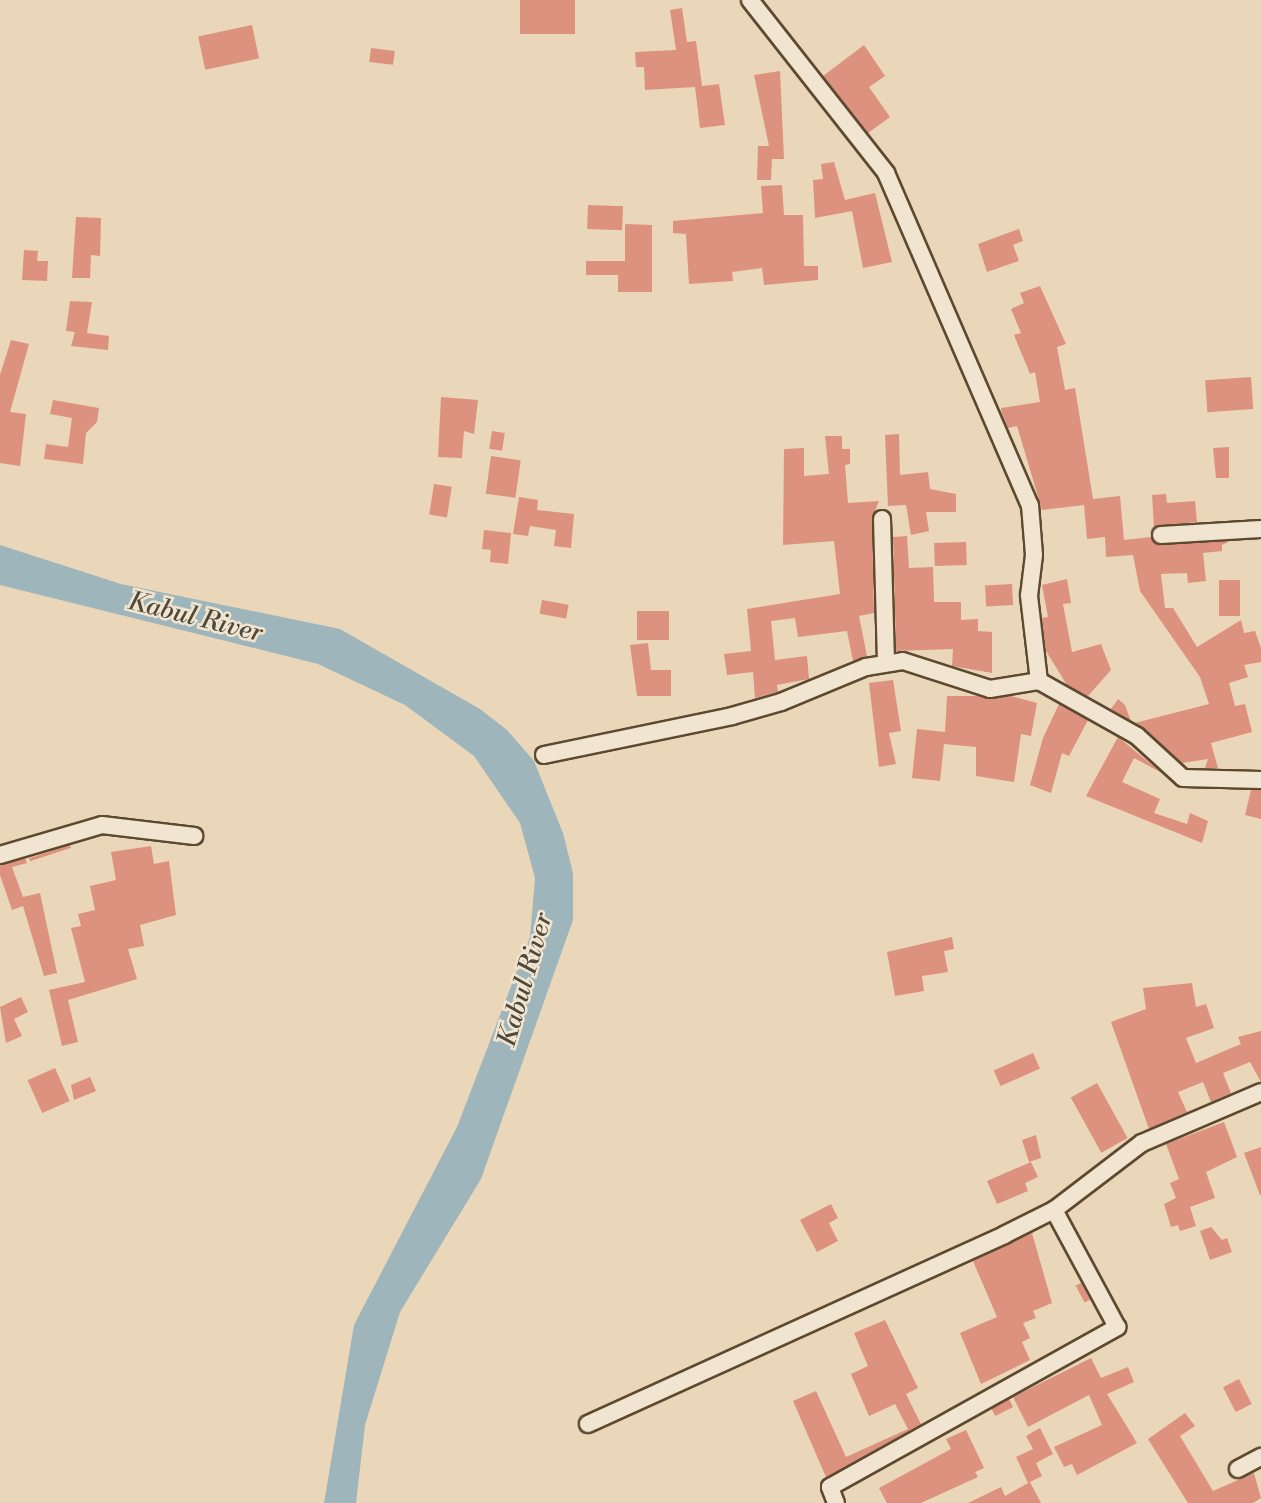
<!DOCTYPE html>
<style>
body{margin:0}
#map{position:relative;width:1261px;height:1503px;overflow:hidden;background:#ead6b8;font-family:"Libre Bodoni",serif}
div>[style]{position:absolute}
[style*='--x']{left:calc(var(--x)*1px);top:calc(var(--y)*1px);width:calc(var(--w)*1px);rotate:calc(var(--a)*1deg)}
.water>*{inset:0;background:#9eb6bb}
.building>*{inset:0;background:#dd927f;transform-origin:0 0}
.roads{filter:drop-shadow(2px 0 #5d492e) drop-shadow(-2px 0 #5d492e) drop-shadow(0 2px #5d492e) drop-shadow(0 -2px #5d492e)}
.minor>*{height:16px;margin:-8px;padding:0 8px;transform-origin:8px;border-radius:8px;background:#f1e4d1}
span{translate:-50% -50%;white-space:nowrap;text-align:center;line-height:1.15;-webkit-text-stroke:5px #f1e4d1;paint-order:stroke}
.water-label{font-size:26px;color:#504938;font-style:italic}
</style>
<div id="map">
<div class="water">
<div style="clip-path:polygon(0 545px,121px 584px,340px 629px,480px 709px,507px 730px,534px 761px,563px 833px,573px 873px,573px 920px,481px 1179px,400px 1312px,365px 1425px,356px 1503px,324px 1503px,354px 1325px,457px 1127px,530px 937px,535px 878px,520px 823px,474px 756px,405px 705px,318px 664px,0 585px)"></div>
</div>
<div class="building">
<div style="left:520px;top:0;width:55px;height:34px"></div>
<div style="clip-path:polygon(682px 8px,687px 42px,696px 41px,702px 86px,719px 84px,725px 125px,700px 128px,695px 87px,645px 90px,644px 67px,636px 67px,635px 52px,676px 50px,670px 10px)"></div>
<div style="left:252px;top:25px;width:34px;height:55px;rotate:78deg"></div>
<div style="clip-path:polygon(864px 45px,885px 76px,869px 87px,890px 117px,868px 133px,823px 76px)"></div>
<div style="left:371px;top:48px;width:24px;height:14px;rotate:7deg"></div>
<div style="clip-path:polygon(780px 71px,784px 159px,772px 159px,771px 180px,757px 180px,758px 146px,769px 146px,754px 75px)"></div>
<div style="clip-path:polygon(834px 162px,845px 200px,875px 193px,892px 262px,863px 268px,852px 211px,815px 218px,813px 180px,823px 179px,821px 164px)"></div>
<div style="clip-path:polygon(782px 185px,784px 215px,803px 215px,804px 266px,818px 266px,818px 280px,764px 285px,762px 268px,732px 272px,733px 281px,689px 284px,686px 234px,673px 233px,673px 221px,763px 213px,761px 186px)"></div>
<div style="left:588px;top:205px;width:35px;height:24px;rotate:2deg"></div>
<div style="clip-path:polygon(76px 217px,101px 218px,100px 256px,91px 255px,90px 278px,72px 278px)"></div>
<div style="clip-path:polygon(625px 224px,652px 225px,652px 292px,618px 292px,618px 275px,586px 275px,586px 261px,625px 261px)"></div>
<div style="clip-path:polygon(1019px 229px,1023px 241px,1013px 245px,1019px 261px,987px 272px,978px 244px)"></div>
<div style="clip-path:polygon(24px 250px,38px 251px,37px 261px,48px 261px,47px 281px,22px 280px)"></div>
<div style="clip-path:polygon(1040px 286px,1066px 344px,1057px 347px,1065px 390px,1075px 388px,1093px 499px,1120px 496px,1124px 540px,1151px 537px,1162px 545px,1230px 541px,1222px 545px,1222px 551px,1203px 553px,1206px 581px,1188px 583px,1187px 573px,1161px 574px,1165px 608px,1173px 608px,1197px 647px,1241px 620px,1244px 633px,1255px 631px,1261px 648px,1261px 662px,1244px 665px,1248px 677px,1229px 683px,1235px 706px,1245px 704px,1252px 732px,1211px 743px,1218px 768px,1205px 768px,1208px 759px,1182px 763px,1135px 723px,1209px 704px,1200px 677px,1140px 591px,1133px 555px,1106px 557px,1105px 537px,1087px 539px,1084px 505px,1042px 510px,1017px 426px,1008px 428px,1002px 414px,1001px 408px,1040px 402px,1035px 372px,1030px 374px,1014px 335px,1021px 333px,1011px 309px,1024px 303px,1020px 293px)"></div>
<div style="clip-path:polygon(70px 301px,92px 302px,87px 333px,109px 336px,108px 350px,71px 346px,75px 332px,66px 331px)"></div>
<div style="clip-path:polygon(11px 340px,29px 344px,10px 412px,26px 414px,20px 466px,0 463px,0 375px)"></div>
<div style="left:1251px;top:377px;width:32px;height:46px;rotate:86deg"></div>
<div style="clip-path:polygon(441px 397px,478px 400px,474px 434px,464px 431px,462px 458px,438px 457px)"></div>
<div style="clip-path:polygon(53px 400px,99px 408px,97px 422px,86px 433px,83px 464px,44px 459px,46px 444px,68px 447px,72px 418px,50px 414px)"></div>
<div style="left:492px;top:431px;width:13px;height:18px;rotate:9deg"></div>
<div style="clip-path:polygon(899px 434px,900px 475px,928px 472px,930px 489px,956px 494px,956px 512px,926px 512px,929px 531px,911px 535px,906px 505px,888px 506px,885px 435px)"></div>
<div style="clip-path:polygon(825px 436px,842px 436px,842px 449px,850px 449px,850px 464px,845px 465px,848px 503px,879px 501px,872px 519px,874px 613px,859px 616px,867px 656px,853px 661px,847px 631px,798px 637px,795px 618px,771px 621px,775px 660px,807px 656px,809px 679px,777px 685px,778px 692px,755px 698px,753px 672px,727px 675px,724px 654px,751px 651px,747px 609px,840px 594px,834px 541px,783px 545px,784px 449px,804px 448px,804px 476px,829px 474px)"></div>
<div style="clip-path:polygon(1229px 447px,1229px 478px,1216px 478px,1213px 448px)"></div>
<div style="left:491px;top:456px;width:30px;height:38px;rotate:8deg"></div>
<div style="left:434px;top:484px;width:18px;height:31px;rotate:9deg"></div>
<div style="clip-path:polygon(1166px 494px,1167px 503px,1195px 501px,1197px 522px,1154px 527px,1152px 495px)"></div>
<div style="clip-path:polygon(519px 497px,538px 500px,537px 510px,574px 514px,571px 548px,554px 546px,556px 530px,530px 526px,528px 536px,513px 534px)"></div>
<div style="clip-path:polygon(484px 530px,511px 533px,508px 564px,490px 562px,491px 550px,482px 549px)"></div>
<div style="clip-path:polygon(907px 536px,909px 568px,933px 567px,934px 602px,961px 602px,961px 620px,978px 619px,978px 631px,992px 632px,992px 673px,952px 666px,953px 649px,896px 651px,893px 537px)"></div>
<div style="left:966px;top:542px;width:23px;height:32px;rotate:88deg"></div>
<div style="clip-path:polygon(1067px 579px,1071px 603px,1063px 604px,1072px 652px,1101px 644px,1111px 670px,1088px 696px,1067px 685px,1046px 651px,1042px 618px,1048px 617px,1042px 585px)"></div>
<div style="left:1219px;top:580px;width:21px;height:36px"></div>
<div style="left:1012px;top:584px;width:21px;height:27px;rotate:87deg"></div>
<div style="left:542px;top:600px;width:27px;height:14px;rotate:10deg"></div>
<div style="left:637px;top:611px;width:32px;height:29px"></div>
<div style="clip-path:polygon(648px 643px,651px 670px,671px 670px,671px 696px,637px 696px,630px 645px)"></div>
<div style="clip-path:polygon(893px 680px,901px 731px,889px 733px,896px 764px,879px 767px,869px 683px)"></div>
<div style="clip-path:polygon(947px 696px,1011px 696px,1037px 703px,1031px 736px,1021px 734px,1014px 782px,976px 776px,976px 747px,944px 744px,940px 781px,912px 778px,917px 729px,945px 732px)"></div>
<div style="clip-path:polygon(1118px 699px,1125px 705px,1131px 721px,1111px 709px)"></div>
<div style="clip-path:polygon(1059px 704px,1088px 720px,1069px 756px,1062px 753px,1051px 793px,1030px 785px,1043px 738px)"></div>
<div style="clip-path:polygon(1118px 737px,1162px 773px,1134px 758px,1122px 782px,1160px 799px,1154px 813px,1187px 824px,1190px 813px,1208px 821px,1202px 843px,1086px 796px)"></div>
<div style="clip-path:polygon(1251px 790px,1261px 790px,1261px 819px,1245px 815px)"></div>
<div style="left:70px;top:845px;width:3px;height:43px;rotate:72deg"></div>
<div style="clip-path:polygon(151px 846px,154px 864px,169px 861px,176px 915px,140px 925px,144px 946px,128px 949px,137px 979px,68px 1000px,78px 1042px,62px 1046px,49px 990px,85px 982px,71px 928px,81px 926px,78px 914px,95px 910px,90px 886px,116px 880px,111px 852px)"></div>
<div style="clip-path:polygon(25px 858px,27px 863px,12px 867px,23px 897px,40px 893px,57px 973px,44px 976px,23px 906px,12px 910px,0 875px,0 865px)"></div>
<div style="clip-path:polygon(952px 937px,954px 949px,944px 951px,948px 972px,922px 976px,924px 991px,895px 996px,887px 952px)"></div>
<div style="clip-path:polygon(1192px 983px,1196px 1007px,1206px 1004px,1214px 1028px,1186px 1038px,1196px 1063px,1241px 1044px,1238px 1037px,1261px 1031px,1261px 1082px,1250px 1062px,1223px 1073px,1231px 1093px,1211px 1102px,1203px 1082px,1178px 1092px,1187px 1112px,1149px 1129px,1111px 1022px,1146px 1009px,1143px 988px)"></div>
<div style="clip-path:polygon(21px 997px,28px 1012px,14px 1019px,22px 1036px,6px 1043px,0 1007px)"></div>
<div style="left:1033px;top:1053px;width:17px;height:43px;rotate:66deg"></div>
<div style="left:55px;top:1068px;width:36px;height:30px;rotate:66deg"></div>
<div style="clip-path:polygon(90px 1077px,96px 1091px,74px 1100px,71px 1085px)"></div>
<div style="left:1097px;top:1083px;width:63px;height:30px;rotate:61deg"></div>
<div style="clip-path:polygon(1224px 1122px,1237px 1157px,1206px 1172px,1215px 1198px,1190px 1207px,1196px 1226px,1180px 1231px,1178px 1225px,1171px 1227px,1164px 1204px,1176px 1198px,1170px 1183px,1179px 1179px,1166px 1144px)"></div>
<div style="clip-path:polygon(1036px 1135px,1041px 1158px,1029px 1162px,1022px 1140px)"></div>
<div style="clip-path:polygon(1261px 1147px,1261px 1195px,1260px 1195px,1244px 1153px)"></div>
<div style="clip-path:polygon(1031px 1162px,1038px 1177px,1025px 1183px,1028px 1191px,997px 1204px,987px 1181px)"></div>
<div style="clip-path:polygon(831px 1204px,838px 1218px,829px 1223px,838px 1241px,817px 1252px,800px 1220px)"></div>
<div style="clip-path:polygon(1211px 1227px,1222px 1240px,1227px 1238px,1232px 1252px,1210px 1260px,1200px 1231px)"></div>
<div style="clip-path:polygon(1032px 1233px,1052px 1303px,1033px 1311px,1036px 1318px,1023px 1323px,1030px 1338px,1022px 1342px,1030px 1360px,981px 1384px,960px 1333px,997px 1317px,973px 1261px)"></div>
<div style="left:1081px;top:1283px;width:19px;height:6px;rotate:62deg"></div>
<div style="clip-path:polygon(885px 1320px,918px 1388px,906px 1394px,921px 1424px,826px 1477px,793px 1401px,816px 1391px,846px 1457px,908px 1429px,895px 1404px,869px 1416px,851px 1374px,868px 1366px,854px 1333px)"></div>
<div style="clip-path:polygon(1091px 1358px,1101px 1378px,1128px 1367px,1134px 1382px,1107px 1394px,1137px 1443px,1077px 1475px,1072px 1464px,1064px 1467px,1054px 1447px,1102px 1425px,1089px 1395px,1028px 1427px,1013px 1397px)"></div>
<div style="left:1239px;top:1379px;width:28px;height:18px;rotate:63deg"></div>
<div style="left:1009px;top:1399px;width:9px;height:20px;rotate:63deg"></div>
<div style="clip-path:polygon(1185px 1413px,1195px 1426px,1180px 1436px,1213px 1491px,1254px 1473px,1261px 1498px,1253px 1503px,1188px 1503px,1148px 1439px)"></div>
<div style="clip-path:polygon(1040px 1428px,1053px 1454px,1036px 1463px,1042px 1476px,1028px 1483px,1016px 1457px,1033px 1449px,1026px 1436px)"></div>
<div style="clip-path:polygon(966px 1430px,984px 1468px,975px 1472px,978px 1477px,921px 1503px,887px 1503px,879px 1488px,951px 1449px,946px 1439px)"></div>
<div style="clip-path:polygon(1030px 1482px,1041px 1503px,968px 1503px,1001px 1487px,1005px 1496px)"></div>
</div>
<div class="roads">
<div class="minor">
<div style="--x:750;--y:0;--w:220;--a:51.8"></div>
<div style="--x:886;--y:173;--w:362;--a:66.6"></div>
<div style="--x:1030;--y:505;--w:50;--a:85.4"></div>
<div style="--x:1034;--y:555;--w:41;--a:97"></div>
<div style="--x:1029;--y:596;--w:86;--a:83.3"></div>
<div style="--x:882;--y:519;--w:143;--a:88.4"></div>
<div style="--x:1161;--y:535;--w:100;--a:-3.4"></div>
<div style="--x:544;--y:755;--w:192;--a:-11.7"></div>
<div style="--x:732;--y:716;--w:51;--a:-15.9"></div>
<div style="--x:781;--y:702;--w:92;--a:-22.4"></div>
<div style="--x:866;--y:667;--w:37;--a:-9"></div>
<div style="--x:903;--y:661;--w:91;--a:17.8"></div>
<div style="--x:990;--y:689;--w:50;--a:-9.3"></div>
<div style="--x:1039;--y:681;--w:112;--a:29.3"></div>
<div style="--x:1137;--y:736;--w:62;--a:42.4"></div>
<div style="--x:1183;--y:778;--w:78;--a:1.5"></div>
<div style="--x:0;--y:855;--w:106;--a:-16.4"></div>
<div style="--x:102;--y:825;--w:93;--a:6.8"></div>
<div style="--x:588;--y:1424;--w:457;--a:-24.4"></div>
<div style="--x:1004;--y:1235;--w:56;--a:-26.6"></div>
<div style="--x:1054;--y:1210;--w:111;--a:-37.3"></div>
<div style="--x:1142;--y:1143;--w:129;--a:-23.2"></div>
<div style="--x:1238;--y:1469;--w:26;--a:-28"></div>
<div style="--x:836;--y:1503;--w:17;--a:-111"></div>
<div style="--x:830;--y:1487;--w:329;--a:-29.1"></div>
<div style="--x:1117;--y:1327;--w:133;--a:-118.3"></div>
</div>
</div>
<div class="water-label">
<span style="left:195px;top:618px;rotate:14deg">Kabul River</span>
<span style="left:526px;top:980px;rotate:-74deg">Kabul River</span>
</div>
</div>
